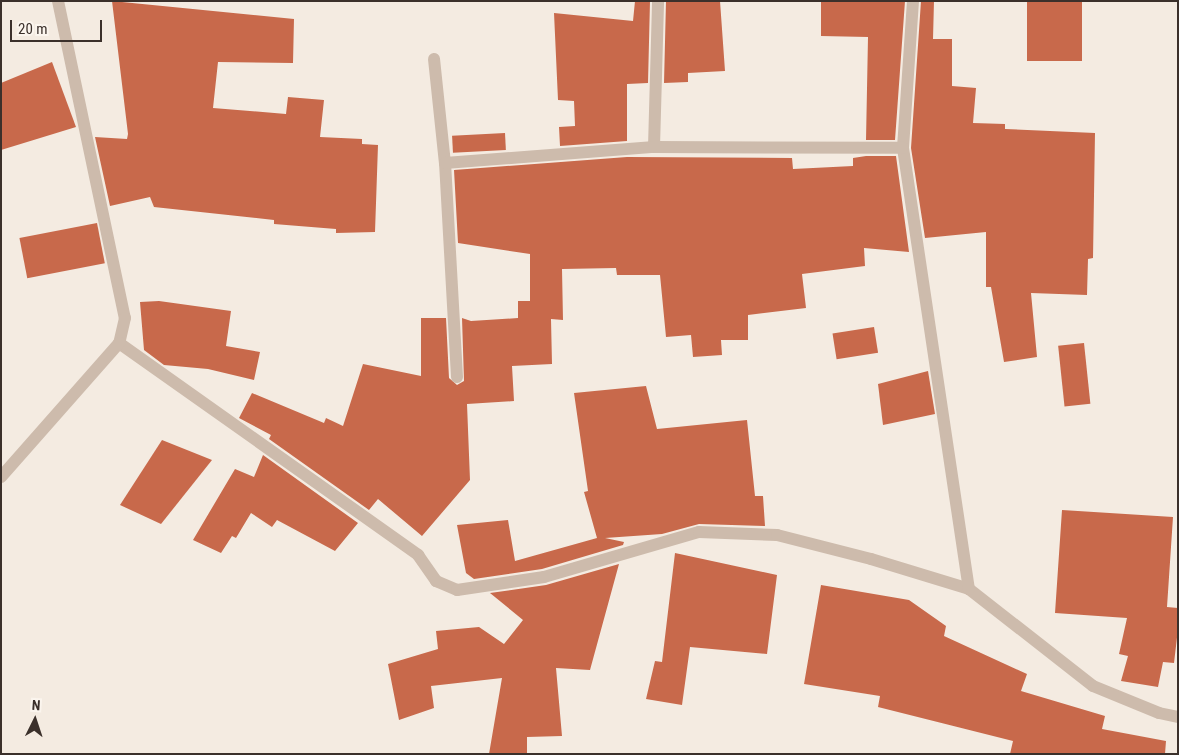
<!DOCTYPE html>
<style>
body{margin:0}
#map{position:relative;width:1179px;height:755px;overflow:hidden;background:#f4ebe1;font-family:"Roboto Condensed",sans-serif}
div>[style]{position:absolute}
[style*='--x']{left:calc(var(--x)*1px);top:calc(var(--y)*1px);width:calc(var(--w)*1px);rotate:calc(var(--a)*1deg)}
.building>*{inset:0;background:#c8694b;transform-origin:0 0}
.minor>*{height:12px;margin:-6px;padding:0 6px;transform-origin:6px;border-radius:6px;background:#cdbbac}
span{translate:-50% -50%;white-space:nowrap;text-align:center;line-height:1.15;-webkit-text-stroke:4px #fbf5ee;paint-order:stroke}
.frame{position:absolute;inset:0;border:2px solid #3b302b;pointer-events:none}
.north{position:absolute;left:10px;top:695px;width:50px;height:50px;-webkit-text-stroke:4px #fbf5ee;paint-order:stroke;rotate:4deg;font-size:14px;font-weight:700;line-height:20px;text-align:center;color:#3b302b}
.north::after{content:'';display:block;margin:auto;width:18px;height:22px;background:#3b302b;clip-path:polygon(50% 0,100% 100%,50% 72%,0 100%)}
.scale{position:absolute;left:10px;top:20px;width:92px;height:22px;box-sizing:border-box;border:2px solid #3b302b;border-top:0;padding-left:6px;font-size:15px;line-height:18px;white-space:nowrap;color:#3b302b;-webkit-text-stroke:4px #fbf5ee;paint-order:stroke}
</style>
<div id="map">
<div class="building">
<div style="clip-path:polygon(112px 1px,294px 19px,293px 63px,218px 62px,213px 108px,286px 114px,288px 97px,324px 100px,320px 137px,362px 139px,362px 144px,378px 145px,375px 232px,336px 233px,336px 229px,274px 224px,274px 220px,154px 207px,150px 197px,110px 206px,95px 137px,127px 139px,128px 134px)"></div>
<div style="clip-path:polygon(635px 1px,650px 1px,648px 83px,627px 84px,627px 141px,560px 146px,559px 127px,575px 126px,574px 101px,558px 100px,554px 13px,633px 21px)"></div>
<div style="clip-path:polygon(666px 1px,720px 1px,725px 71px,688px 73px,688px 82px,664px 83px)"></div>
<div style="clip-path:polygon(821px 1px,905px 1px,895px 140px,866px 140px,868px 37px,821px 36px)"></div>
<div style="clip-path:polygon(921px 1px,934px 1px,933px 39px,952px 39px,952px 86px,976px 88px,973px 123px,1005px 124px,1005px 129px,1095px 133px,1093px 258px,1088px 259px,1087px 295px,1031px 293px,1037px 357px,1004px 362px,991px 287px,986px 287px,986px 232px,925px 238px,911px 148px)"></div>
<div style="left:1027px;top:1px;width:55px;height:60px"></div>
<div style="clip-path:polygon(52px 62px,76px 127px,1px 150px,1px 83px)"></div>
<div style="left:505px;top:133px;width:17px;height:53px;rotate:87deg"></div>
<div style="clip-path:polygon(866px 156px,896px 156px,909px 252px,864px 248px,865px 266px,802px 274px,806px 308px,748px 315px,748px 340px,721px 340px,722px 355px,693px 357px,691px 335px,666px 337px,660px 275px,617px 275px,616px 268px,562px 269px,563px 320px,551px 319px,552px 364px,512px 366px,514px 401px,467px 404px,470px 480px,422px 536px,378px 499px,369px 510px,269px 439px,271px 435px,239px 418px,252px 393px,324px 423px,326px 418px,343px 426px,363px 364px,421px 376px,421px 318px,446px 318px,449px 378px,457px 385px,464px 381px,462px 318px,471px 321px,518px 318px,518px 301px,530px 301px,530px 254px,458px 243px,454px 170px,627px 157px,792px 158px,793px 169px,853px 166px,853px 158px)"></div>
<div style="left:97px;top:223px;width:41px;height:79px;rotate:79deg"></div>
<div style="clip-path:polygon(159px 301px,231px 311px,226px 346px,260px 352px,254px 380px,208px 369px,164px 365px,144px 350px,140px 302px)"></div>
<div style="left:874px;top:327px;width:26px;height:42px;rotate:81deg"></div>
<div style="left:1084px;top:343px;width:61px;height:26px;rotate:84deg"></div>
<div style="clip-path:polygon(928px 371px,935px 414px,883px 425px,878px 384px)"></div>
<div style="clip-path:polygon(646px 386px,657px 429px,747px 420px,755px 496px,763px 496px,765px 526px,699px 524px,662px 534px,605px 538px,624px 542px,623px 545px,542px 569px,474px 579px,466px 573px,457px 525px,508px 520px,515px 561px,597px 538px,584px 492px,588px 491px,574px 393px)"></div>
<div style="clip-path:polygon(162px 440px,212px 460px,161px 524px,120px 505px)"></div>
<div style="clip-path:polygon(263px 455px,358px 523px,335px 551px,277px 520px,272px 527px,251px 513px,236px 538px,232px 536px,221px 553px,193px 540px,235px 469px,254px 477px)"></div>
<div style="clip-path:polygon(1062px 510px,1173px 517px,1167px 607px,1178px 608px,1178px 629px,1174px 663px,1163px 662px,1158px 687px,1121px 681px,1128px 656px,1119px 654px,1127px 618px,1055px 613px)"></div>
<div style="clip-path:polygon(675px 553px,777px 575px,767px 654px,690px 647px,682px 705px,646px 699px,655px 661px,662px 662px)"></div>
<div style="clip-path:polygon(619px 564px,590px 670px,556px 668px,562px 736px,527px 737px,527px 754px,489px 754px,502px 678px,431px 686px,434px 708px,399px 720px,388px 664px,438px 649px,436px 631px,479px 627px,504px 644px,523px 620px,490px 593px,546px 585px)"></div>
<div style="clip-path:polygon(821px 585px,909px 600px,946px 626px,944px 636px,1027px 674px,1021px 691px,1105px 716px,1102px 729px,1166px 741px,1165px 754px,1010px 754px,1013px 741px,878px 707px,880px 696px,804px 684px)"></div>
</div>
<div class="minor">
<div style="--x:58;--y:1;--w:324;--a:78.1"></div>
<div style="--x:125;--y:318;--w:26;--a:103"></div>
<div style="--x:119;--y:343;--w:367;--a:35.3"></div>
<div style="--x:418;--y:555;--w:32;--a:55"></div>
<div style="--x:436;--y:581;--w:23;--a:23"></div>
<div style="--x:457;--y:590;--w:88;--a:-8.5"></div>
<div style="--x:544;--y:577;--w:161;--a:-16.2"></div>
<div style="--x:699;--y:532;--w:78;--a:2.2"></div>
<div style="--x:777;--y:535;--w:97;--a:14.3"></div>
<div style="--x:871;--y:559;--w:102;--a:17"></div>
<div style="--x:969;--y:589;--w:157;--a:38"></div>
<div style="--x:1093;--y:686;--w:71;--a:22.2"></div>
<div style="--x:1159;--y:713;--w:19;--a:12"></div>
<div style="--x:913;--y:1;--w:147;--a:93.9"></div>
<div style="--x:903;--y:148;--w:446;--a:81.5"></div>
<div style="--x:434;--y:59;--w:105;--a:84"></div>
<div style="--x:654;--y:147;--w:146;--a:-88.4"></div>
<div style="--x:457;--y:377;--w:214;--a:-93.2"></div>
<div style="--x:445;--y:163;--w:210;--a:-4.4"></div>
<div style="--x:654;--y:147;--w:249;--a:0.2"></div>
<div style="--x:1;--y:477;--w:179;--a:-48.6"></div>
</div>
<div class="frame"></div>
<div class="north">N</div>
<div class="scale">20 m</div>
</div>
